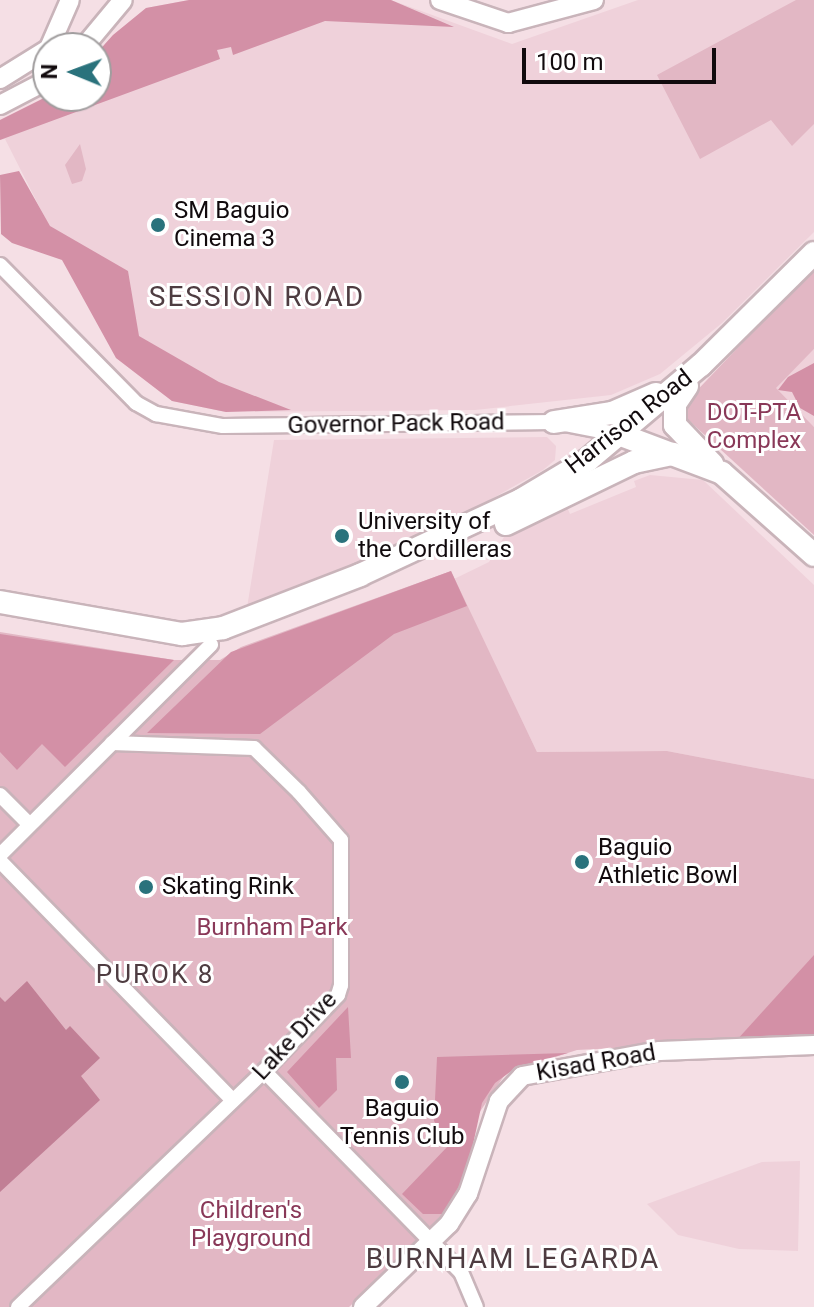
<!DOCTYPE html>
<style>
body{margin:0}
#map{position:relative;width:814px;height:1307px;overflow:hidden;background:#f5dfe5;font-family:Roboto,sans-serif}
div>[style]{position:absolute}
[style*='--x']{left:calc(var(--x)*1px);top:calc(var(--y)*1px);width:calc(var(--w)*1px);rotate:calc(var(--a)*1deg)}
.built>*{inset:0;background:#efd1da}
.green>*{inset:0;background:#e2b7c4}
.forest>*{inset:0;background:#d390a6}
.water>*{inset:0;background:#c17f95}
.roads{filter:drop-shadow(2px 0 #c9b4ba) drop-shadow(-2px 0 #c9b4ba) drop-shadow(0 2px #c9b4ba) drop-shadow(0 -2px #c9b4ba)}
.minor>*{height:14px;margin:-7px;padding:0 7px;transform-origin:7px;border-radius:7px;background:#fff}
.major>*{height:18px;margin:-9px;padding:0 9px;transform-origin:9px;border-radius:9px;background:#fff}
.highway>*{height:22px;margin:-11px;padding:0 11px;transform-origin:11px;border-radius:11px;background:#fff}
.dots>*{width:22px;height:22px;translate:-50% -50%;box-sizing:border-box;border:4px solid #fff;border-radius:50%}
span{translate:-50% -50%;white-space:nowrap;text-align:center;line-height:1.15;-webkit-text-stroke:6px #fff;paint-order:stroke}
.poi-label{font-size:24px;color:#110a0d}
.left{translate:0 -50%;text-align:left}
.park-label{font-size:24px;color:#893858}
.street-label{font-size:24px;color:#110a0d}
.neighbourhood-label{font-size:26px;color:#4e3c41;letter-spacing:2px}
.quarter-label{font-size:28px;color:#4e3c41;letter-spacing:2px}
.north{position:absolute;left:32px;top:32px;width:80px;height:80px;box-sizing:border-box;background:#fff;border:2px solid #a09d9e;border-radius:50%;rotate:271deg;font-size:22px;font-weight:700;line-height:32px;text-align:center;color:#110a0d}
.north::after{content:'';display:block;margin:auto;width:28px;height:36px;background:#2a727c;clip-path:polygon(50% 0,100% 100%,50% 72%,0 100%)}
.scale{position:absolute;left:522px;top:48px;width:194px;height:36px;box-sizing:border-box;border:4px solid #110a0d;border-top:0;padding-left:10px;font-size:24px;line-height:28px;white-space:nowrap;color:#110a0d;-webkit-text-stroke:6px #fff;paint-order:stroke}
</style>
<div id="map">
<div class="built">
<div style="clip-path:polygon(189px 0,391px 0,512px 44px,638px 0,814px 0,814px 232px,722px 323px,660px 374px,611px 395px,475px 410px,226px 412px,172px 401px,116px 358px,5px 139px,0 140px,0 120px,48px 96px,96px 96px,96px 54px,113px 35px,146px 8px)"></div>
<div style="clip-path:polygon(814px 349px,814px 427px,775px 388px)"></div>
<div style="clip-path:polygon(547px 437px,556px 446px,555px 460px,543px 470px,386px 558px,246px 614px,274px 440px)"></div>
<div style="clip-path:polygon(650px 475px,703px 480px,814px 585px,814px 779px,667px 751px,537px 752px,454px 579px,489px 562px,504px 537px,567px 507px,570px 514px,636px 487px,634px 481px)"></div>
<div style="clip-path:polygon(800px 1161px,798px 1251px,739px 1249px,678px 1235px,647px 1204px,762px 1162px)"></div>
</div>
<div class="green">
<div style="clip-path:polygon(796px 0,814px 0,814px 124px,792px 146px,771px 120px,700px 159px,657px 75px)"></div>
<div style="clip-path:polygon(80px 144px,86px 169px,82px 181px,72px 184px,65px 165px)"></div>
<div style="clip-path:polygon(814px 268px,814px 349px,776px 388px,814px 427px,814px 535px,684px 416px,685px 403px)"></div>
<div style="clip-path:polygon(451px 571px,537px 752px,667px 751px,814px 779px,814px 1038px,577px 1050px,506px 1073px,477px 1116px,468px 1170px,449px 1214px,349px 1307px,0 1307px,0 632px,174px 660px,220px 660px,241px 647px)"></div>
</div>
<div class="forest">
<div style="clip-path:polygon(189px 0,391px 0,454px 27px,325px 21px,233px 55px,231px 47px,217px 50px,220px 59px,0 140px,0 120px,48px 96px,96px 96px,96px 54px,113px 35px,146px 8px)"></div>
<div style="clip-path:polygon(19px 171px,50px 226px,128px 271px,139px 336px,219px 382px,291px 410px,226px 412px,172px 401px,116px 358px,62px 260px,12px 243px,1px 234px,0 175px)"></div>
<div style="clip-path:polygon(814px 363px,814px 416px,800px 408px,792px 392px,778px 390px,788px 377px)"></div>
<div style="clip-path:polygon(451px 571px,467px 606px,394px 634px,260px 734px,147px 733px,231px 652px)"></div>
<div style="clip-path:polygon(0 634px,174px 660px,65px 767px,42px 744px,17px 770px,0 752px)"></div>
<div style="clip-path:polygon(814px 955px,814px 1038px,735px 1042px)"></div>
<div style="clip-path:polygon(348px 1007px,351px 1058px,336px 1058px,337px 1090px,319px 1108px,287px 1072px)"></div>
<div style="clip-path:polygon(568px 1053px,517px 1067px,495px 1083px,482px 1103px,464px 1186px,449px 1214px,423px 1214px,402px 1194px,449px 1145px,434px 1121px,437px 1057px)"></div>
</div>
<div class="water">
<div style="clip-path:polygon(27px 981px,66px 1030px,70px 1026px,100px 1058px,81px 1076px,100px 1100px,0 1192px,0 997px,5px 1002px)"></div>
</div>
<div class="roads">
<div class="minor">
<div style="--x:0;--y:265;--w:194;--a:45.4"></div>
<div style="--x:136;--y:403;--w:23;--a:29"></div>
<div style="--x:156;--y:414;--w:68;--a:10.2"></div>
<div style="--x:223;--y:426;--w:331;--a:-0.7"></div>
<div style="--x:554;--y:422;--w:68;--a:11"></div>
<div style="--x:0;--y:795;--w:42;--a:45"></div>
<div style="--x:0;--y:855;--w:298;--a:-44.9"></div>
<div style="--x:0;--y:861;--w:334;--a:45.8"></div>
<div style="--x:264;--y:1071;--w:281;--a:45.6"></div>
<div style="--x:461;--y:1272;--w:38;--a:67"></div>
<div style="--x:18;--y:1307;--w:341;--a:-43.8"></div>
<div style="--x:264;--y:1071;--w:106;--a:-45.8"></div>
<div style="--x:338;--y:995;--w:10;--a:-73"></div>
<div style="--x:341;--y:985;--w:145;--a:-90"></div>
<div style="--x:341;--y:840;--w:64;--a:-131.2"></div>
<div style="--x:299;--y:792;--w:63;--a:-135.6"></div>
<div style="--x:254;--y:748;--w:142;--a:-178"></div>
</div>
<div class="major">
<div style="--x:440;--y:0;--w:72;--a:18.7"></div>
<div style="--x:508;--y:23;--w:89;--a:-15"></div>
<div style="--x:49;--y:48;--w:52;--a:-66.4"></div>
<div style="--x:83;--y:48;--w:62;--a:-50.2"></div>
<div style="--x:0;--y:79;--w:57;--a:-32"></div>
<div style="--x:0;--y:105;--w:54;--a:-27.5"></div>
<div style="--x:363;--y:1307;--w:120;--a:-44"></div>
<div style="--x:449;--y:1224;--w:36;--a:-58"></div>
<div style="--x:468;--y:1194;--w:98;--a:-71.6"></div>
<div style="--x:499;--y:1101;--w:34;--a:-47"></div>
<div style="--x:522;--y:1076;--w:140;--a:-10.3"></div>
<div style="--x:660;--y:1051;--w:154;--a:-2.2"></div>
</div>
<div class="highway">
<div style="--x:687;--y:386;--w:22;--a:124"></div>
<div style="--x:675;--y:404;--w:21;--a:90"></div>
<div style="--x:675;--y:425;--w:54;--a:46.5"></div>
<div style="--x:554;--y:422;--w:59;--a:-8.8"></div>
<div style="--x:612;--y:413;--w:48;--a:-23.4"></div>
<div style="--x:621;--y:435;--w:108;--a:20.6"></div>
<div style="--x:722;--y:473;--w:123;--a:41.7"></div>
<div style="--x:506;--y:524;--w:142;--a:-25.8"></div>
<div style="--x:634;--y:462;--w:40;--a:-12"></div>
<div style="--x:0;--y:602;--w:185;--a:10"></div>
<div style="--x:182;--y:634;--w:41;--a:-8.3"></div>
<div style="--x:223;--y:628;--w:147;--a:-21.1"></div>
<div style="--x:360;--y:575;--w:178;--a:-25"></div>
<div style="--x:521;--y:500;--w:78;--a:-30.8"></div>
<div style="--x:588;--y:460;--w:148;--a:-40.1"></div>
<div style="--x:701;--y:365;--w:159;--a:-44.7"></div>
</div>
</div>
<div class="dots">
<div style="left:158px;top:225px;background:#2a727c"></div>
<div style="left:342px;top:536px;background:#2a727c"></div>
<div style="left:582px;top:862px;background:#2a727c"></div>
<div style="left:146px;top:887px;background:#2a727c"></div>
<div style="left:402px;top:1082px;background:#2a727c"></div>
</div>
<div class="poi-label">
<span class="left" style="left:174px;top:225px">SM Baguio<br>Cinema 3</span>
<span class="left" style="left:358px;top:536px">University of<br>the Cordilleras</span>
<span class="left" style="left:598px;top:862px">Baguio<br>Athletic Bowl</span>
<span class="left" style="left:162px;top:887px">Skating Rink</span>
<span style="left:402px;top:1123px">Baguio<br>Tennis Club</span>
</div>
<div class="park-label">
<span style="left:754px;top:427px">DOT-PTA<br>Complex</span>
<span style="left:272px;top:928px">Burnham Park</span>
<span style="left:251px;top:1225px">Children's<br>Playground</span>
</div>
<div class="street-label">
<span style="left:629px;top:422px;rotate:-38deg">Harrison Road</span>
<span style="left:396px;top:424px;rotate:-1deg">Governor Pack Road</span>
<span style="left:295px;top:1036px;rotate:-47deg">Lake Drive</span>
<span style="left:596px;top:1063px;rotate:-10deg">Kisad Road</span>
</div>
<div class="neighbourhood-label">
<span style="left:155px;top:975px">PUROK 8</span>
</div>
<div class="quarter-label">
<span style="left:257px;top:297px">SESSION ROAD</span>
<span style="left:513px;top:1259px">BURNHAM LEGARDA</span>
</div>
<div class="north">N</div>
<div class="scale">100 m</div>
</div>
